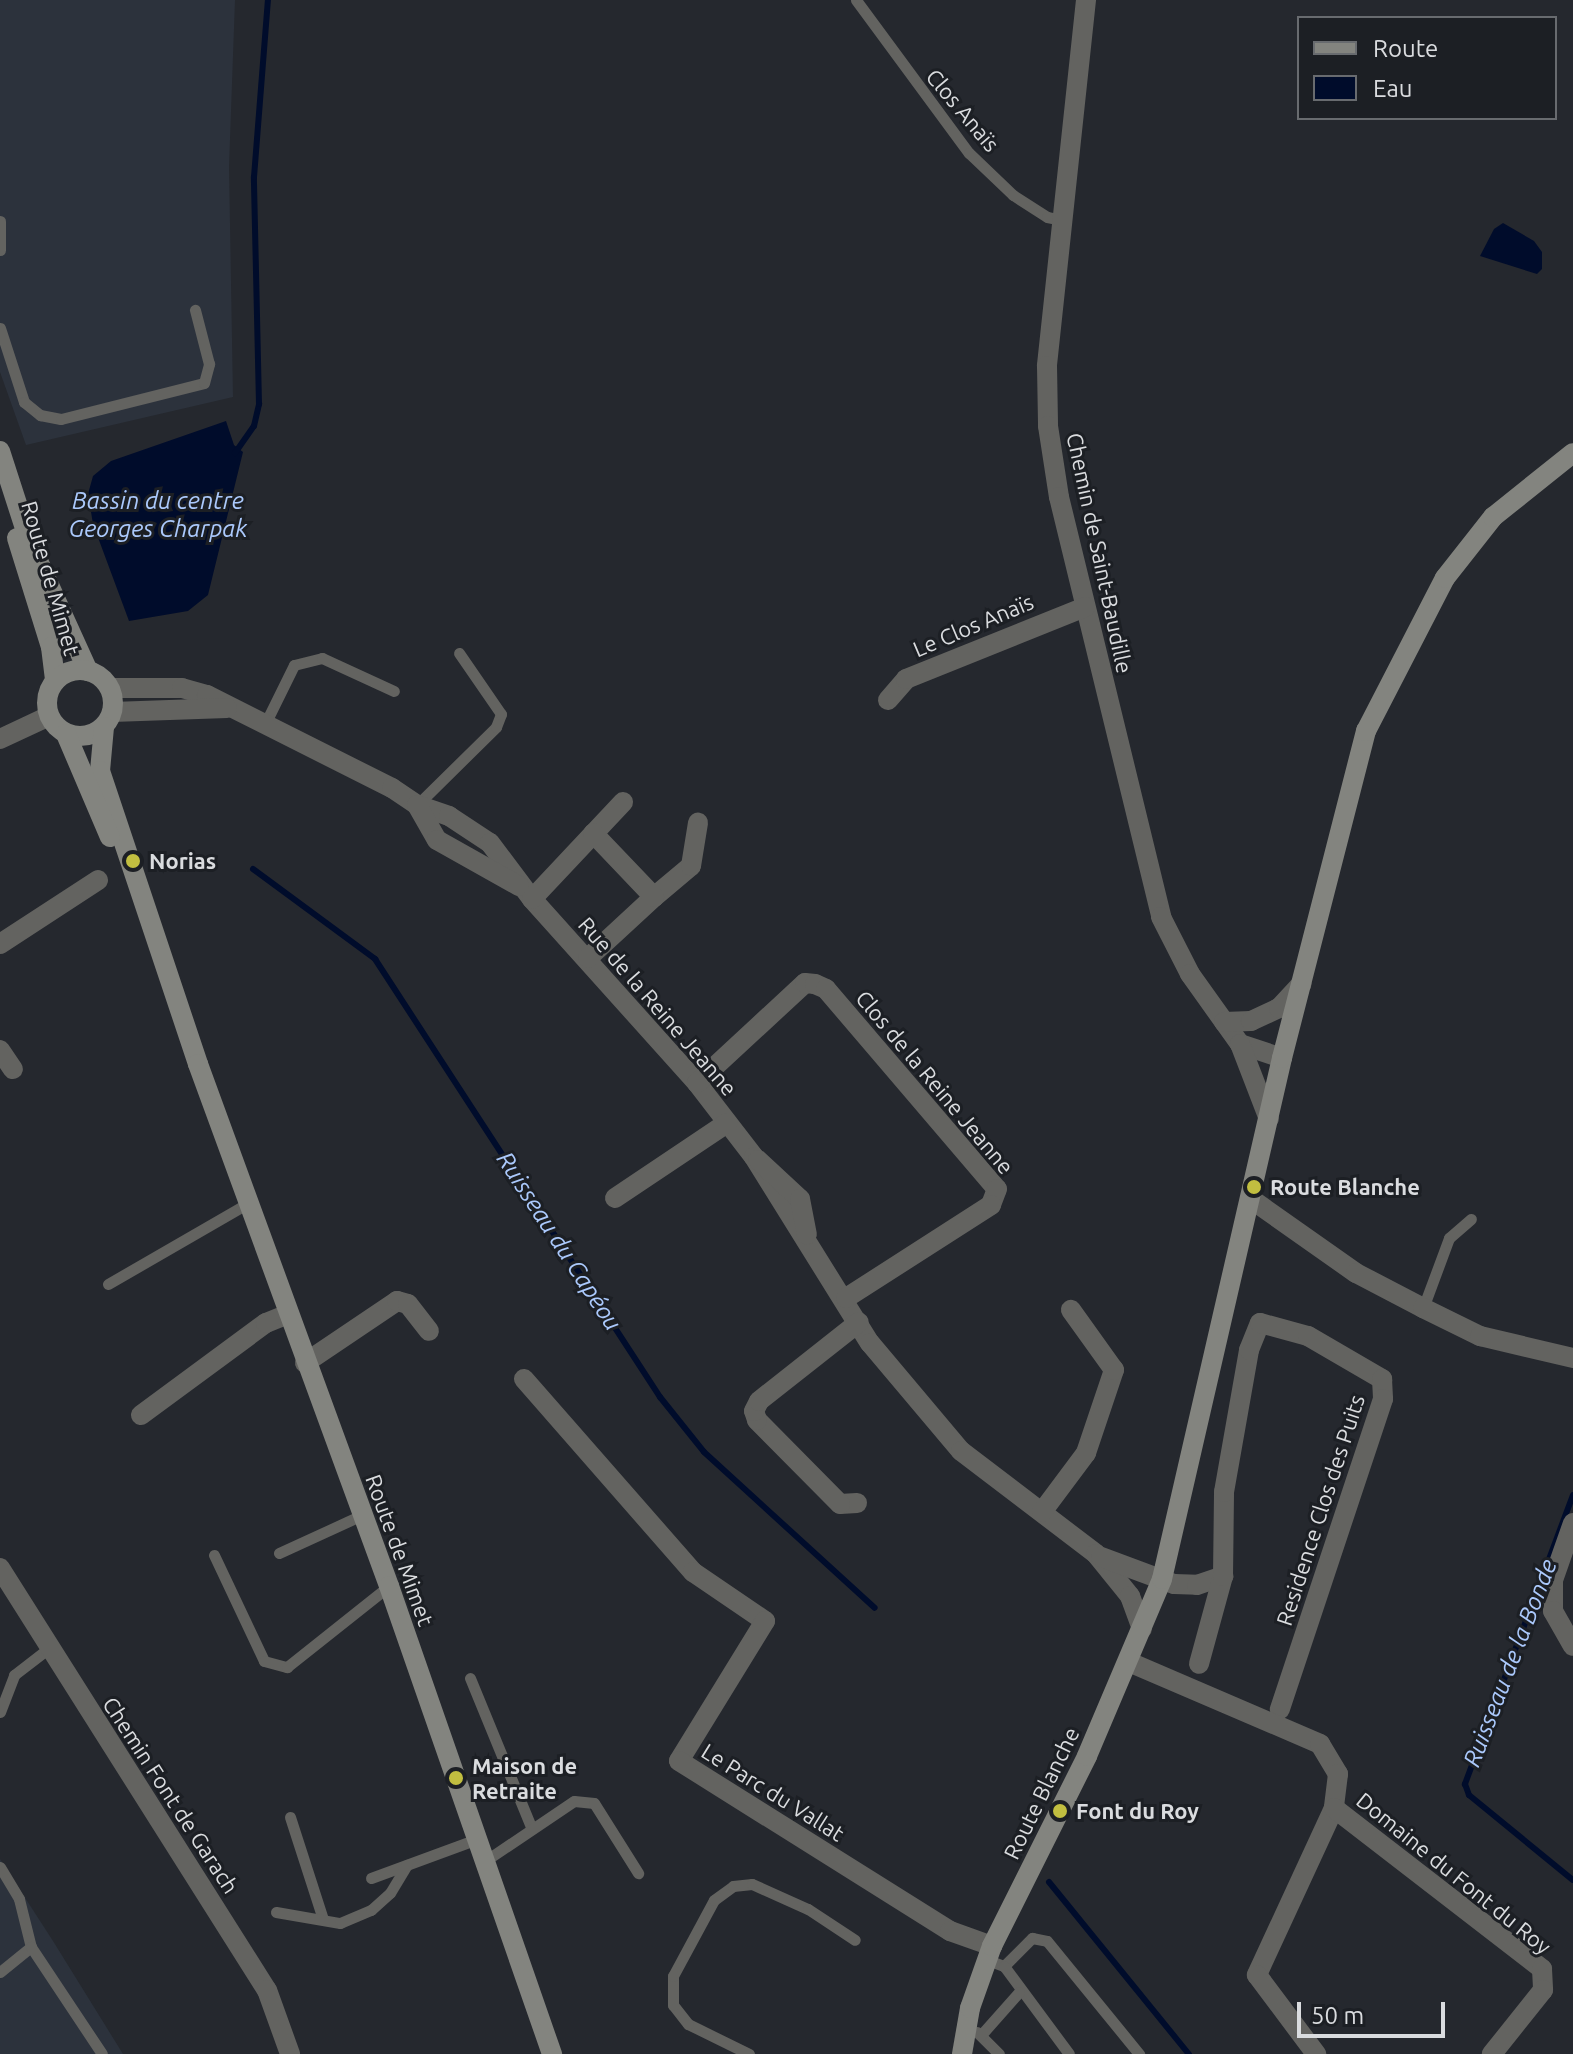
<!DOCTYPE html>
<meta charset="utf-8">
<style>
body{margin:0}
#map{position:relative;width:1573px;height:2054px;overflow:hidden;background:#25282e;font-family:Ubuntu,sans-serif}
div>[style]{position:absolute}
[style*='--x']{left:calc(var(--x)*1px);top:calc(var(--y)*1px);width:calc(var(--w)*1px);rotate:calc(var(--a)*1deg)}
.built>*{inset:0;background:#2c323c}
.water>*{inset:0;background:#000c2b}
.stream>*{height:6px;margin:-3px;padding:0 3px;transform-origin:3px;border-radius:3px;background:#000c2b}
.lane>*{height:11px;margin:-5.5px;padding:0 5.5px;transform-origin:5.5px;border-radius:5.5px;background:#636360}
.street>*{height:20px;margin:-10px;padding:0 10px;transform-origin:10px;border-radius:10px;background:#636360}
.secondary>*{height:20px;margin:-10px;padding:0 10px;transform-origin:10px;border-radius:10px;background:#83847f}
.secondary>.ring{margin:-10px;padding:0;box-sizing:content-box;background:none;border:20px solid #83847f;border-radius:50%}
.dots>*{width:22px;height:22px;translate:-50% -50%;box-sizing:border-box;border:4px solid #1c1f24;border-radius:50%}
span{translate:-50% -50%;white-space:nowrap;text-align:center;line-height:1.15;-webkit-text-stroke:6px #1c1f24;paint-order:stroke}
.street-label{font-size:22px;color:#dadcdf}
.poi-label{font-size:22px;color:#dadcdf;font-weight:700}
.left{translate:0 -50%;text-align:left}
.water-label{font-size:24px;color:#abc9fc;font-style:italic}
.legend{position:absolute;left:1297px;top:16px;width:260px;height:104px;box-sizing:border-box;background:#1c1f24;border:2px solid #686b6f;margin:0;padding:10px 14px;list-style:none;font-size:24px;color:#dadcdf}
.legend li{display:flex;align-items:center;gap:16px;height:40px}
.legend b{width:40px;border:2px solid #686b6f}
.scale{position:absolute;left:1297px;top:2002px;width:148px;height:36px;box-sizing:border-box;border:4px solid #dadcdf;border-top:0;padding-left:10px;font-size:24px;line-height:28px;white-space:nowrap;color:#dadcdf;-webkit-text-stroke:6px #1c1f24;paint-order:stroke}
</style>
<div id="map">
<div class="built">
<div style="clip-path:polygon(0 0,235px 0,229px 167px,233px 397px,26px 445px,0 372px)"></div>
<div style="clip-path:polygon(0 1859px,53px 1941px,123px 2054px,0 2054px)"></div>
</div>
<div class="water">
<div style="clip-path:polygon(1503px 223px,1534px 241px,1542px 252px,1542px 269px,1537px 274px,1480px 256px,1494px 229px)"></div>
<div style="clip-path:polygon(226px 421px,234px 445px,243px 452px,208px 595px,188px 611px,129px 621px,93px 524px,88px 494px,93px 476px,111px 461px)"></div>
</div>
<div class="stream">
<div style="--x:235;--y:453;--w:33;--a:-55"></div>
<div style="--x:254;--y:426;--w:23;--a:-77"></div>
<div style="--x:259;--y:404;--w:227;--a:-91.3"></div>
<div style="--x:254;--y:177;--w:178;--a:-85.5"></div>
<div style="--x:253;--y:869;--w:152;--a:36.4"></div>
<div style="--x:375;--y:959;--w:523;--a:56.95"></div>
<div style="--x:660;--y:1397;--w:70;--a:51.3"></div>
<div style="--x:704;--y:1452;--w:231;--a:42.4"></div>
<div style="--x:1573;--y:1495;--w:309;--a:110.5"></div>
<div style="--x:1465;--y:1784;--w:12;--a:70"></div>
<div style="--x:1469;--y:1795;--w:134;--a:39.3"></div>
<div style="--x:1049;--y:1882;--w:222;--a:50.9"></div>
</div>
<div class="lane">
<div style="--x:856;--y:0;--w:190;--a:53.6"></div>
<div style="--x:969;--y:153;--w:61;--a:43.7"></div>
<div style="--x:1013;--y:195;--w:40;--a:32.9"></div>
<div style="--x:1047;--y:217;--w:16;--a:11"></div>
<div style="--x:0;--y:221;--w:29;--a:90"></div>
<div style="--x:0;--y:328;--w:78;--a:72"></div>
<div style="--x:24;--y:402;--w:21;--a:39"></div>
<div style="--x:40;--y:415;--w:21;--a:11"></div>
<div style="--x:61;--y:419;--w:147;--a:-14.1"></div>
<div style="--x:204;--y:383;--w:20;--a:-75"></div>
<div style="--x:209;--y:364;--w:56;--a:-104.5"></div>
<div style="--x:264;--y:726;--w:68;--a:-63.8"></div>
<div style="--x:294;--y:665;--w:29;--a:-14"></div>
<div style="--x:322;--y:658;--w:79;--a:24.6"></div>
<div style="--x:417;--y:805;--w:111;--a:-44.6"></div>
<div style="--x:496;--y:727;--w:14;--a:-69"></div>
<div style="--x:501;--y:714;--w:74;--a:-124.5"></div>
<div style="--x:108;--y:1284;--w:164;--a:-30"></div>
<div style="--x:1423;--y:1308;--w:75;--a:-69.6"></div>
<div style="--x:1449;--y:1238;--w:29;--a:-41"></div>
<div style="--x:279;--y:1553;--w:91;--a:-24.6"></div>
<div style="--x:214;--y:1555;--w:117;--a:64.7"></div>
<div style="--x:264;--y:1661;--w:24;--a:15"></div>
<div style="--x:287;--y:1667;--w:130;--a:-38.5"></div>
<div style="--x:470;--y:1678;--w:163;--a:67.7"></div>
<div style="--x:0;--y:1712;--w:40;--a:-69"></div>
<div style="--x:14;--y:1675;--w:44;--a:-37.6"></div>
<div style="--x:290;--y:1817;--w:107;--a:72.1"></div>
<div style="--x:485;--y:1861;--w:107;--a:-34"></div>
<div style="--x:574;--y:1801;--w:20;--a:6"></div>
<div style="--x:594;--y:1803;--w:83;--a:57.8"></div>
<div style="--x:0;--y:1867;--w:37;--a:59"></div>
<div style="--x:19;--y:1899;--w:49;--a:76"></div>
<div style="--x:371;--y:1878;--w:113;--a:-20.2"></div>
<div style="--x:276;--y:1912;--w:65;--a:9.8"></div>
<div style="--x:340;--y:1923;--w:34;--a:-23"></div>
<div style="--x:371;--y:1910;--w:25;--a:-42"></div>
<div style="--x:390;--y:1893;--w:33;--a:-59"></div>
<div style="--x:988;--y:1960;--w:17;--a:21"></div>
<div style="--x:1004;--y:1966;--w:40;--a:-45"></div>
<div style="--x:1032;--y:1938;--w:15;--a:11"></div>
<div style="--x:1047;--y:1941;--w:146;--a:50.8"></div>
<div style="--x:1004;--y:1966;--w:109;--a:53.5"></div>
<div style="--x:0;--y:1972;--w:40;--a:-39"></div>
<div style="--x:31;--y:1947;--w:128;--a:56.4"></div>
<div style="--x:977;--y:2032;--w:31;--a:45"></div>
<div style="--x:981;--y:2035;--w:57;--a:-48.5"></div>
<div style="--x:749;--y:2054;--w:68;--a:-153.8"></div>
<div style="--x:688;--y:2024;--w:24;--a:-128"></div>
<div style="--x:673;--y:2005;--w:29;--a:-90"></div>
<div style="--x:673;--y:1976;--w:86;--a:-61.7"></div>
<div style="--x:714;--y:1900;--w:24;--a:-36"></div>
<div style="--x:733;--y:1886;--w:19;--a:-6"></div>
<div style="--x:752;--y:1884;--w:61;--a:24.1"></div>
<div style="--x:808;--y:1909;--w:56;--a:33.4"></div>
</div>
<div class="street">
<div style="--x:1086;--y:0;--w:368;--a:96.1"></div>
<div style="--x:1047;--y:366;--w:60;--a:89"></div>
<div style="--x:1048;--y:426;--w:72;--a:81.2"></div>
<div style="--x:1059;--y:497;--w:432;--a:76.3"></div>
<div style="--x:1161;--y:917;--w:64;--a:63"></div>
<div style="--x:1190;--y:974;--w:86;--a:54.5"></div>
<div style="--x:1240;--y:1044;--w:44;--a:18.4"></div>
<div style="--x:110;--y:688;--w:72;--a:0"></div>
<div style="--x:182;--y:688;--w:26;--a:16"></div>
<div style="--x:207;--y:695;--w:207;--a:26.7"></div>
<div style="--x:392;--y:788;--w:30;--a:34"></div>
<div style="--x:417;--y:805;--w:34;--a:19"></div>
<div style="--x:449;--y:816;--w:49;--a:33.4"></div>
<div style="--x:490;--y:843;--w:70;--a:53.1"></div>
<div style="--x:532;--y:899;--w:247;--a:48.1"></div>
<div style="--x:697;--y:1083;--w:93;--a:52.4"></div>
<div style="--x:754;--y:1157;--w:219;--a:58.1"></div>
<div style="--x:870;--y:1343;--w:141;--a:49.9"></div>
<div style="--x:961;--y:1451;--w:170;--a:37.3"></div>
<div style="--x:1096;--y:1554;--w:54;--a:51"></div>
<div style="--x:1130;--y:1596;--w:35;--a:70"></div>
<div style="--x:888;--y:700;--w:28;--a:-49"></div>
<div style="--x:906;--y:679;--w:193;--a:-21.9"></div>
<div style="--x:112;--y:712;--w:115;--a:-2"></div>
<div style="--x:0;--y:739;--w:54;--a:-25.1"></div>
<div style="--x:417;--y:805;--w:40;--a:60.3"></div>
<div style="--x:437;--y:840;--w:94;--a:29.3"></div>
<div style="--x:654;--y:897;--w:48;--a:-40"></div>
<div style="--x:691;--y:866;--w:44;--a:-80.8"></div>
<div style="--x:532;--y:899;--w:133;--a:-46.8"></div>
<div style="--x:0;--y:944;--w:117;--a:-33.1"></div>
<div style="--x:588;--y:958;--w:90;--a:-42.7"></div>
<div style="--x:654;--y:897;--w:88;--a:-133.6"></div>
<div style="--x:1224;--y:1022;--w:27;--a:-2"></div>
<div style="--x:1251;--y:1021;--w:31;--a:-25"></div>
<div style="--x:1279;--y:1008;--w:33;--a:-47"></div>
<div style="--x:1240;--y:1044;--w:80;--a:68.9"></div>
<div style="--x:0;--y:1050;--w:23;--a:56"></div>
<div style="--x:697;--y:1083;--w:147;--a:-42.8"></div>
<div style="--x:805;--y:983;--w:10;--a:6"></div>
<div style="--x:815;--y:984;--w:12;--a:24"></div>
<div style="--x:826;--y:989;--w:263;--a:49.5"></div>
<div style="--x:997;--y:1189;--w:17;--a:111"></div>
<div style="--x:991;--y:1205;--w:172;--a:147.3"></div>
<div style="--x:758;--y:1160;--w:57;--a:42.9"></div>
<div style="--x:800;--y:1199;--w:36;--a:79"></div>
<div style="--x:615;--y:1198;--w:135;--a:-33.8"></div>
<div style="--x:1251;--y:1199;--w:128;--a:35.2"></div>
<div style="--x:1356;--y:1273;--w:76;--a:27.6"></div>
<div style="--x:1423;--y:1308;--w:64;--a:26.2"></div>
<div style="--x:1480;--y:1336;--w:96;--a:13.3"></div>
<div style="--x:305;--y:1363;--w:111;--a:-34"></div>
<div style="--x:397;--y:1301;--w:11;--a:15"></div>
<div style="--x:408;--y:1304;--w:34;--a:52"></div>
<div style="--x:524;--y:1379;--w:257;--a:48.8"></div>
<div style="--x:693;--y:1572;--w:87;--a:34.2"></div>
<div style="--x:765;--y:1621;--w:164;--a:121.6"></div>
<div style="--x:679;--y:1761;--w:320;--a:32.1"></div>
<div style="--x:950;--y:1931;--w:45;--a:19.7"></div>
<div style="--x:141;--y:1415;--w:155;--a:-36.4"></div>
<div style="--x:266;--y:1323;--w:24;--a:-22"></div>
<div style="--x:857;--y:1503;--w:17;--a:177"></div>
<div style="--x:840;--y:1504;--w:118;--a:-134.7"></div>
<div style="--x:757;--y:1420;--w:9;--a:-108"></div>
<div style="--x:754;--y:1411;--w:11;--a:-63"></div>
<div style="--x:759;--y:1401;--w:127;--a:-38.3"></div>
<div style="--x:1042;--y:1512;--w:74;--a:-53.3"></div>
<div style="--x:1086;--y:1453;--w:88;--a:-71.4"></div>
<div style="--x:1114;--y:1370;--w:74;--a:-125.6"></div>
<div style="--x:1573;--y:1523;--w:60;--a:109.3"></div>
<div style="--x:1553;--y:1580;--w:31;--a:90"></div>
<div style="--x:1553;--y:1611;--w:40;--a:60.3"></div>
<div style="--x:1101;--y:1557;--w:78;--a:20.3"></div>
<div style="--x:1174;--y:1584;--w:23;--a:2"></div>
<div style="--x:1197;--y:1585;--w:28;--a:-19"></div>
<div style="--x:1223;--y:1576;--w:91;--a:105.3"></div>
<div style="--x:0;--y:1568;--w:499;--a:57.7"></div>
<div style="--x:267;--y:1990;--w:68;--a:70.2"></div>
<div style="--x:1223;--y:1576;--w:84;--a:-89.3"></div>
<div style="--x:1224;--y:1492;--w:144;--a:-80"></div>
<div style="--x:1249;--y:1350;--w:29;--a:-68"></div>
<div style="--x:1260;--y:1323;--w:50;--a:15.2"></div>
<div style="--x:1308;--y:1336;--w:86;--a:30.2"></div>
<div style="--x:1382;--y:1379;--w:20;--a:87"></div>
<div style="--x:1383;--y:1399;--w:327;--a:108.4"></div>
<div style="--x:1129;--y:1662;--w:208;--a:23.2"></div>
<div style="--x:1320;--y:1744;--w:35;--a:59"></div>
<div style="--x:1338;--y:1774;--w:34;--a:97"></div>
<div style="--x:1334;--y:1808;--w:184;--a:114.8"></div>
<div style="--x:1257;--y:1975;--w:99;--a:53.2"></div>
<div style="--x:1334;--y:1808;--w:263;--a:37.7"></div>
<div style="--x:1542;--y:1969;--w:21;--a:87"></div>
<div style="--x:1543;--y:1990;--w:82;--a:128.6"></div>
</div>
<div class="secondary">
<div style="--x:0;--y:451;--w:95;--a:72.1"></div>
<div style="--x:29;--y:541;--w:143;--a:65.6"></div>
<div style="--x:17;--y:538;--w:114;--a:72.7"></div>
<div style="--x:51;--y:647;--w:34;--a:83"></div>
<div class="ring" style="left:47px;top:670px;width:46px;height:46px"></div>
<div style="--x:104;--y:727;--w:44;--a:95.2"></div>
<div style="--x:100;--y:771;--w:309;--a:71.5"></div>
<div style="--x:198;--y:1064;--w:556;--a:69.9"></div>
<div style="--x:389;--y:1586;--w:496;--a:70.8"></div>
<div style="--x:66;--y:734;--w:112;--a:66.9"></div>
<div style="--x:962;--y:2054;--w:47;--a:-80.1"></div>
<div style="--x:970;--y:2008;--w:66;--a:-70.5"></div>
<div style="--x:992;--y:1946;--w:212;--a:-63.4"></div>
<div style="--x:1087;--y:1756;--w:192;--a:-67"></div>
<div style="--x:1162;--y:1579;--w:535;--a:-77.03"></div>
<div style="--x:1282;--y:1058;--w:338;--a:-75.6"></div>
<div style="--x:1366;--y:731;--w:172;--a:-62.7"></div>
<div style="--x:1445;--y:578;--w:78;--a:-51.8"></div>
<div style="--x:1493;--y:517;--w:102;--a:-38.7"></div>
</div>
<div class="dots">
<div style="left:133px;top:861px;background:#c1be40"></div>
<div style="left:1254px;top:1187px;background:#c1be40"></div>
<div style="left:456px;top:1778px;background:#c1be40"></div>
<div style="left:1060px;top:1811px;background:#c1be40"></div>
</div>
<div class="street-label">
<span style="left:963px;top:110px;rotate:50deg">Clos Anaïs</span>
<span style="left:1100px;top:553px;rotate:78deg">Chemin de Saint-Baudille</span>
<span style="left:51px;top:578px;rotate:74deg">Route de Mimet</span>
<span style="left:973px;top:625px;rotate:-23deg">Le Clos Anaïs</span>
<span style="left:658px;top:1006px;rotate:49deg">Rue de la Reine Jeanne</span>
<span style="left:935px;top:1082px;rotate:50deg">Clos de la Reine Jeanne</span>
<span style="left:1320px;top:1510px;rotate:-72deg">Residence Clos des Puits</span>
<span style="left:400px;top:1550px;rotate:70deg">Route de Mimet</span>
<span style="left:773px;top:1792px;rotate:32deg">Le Parc du Vallat</span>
<span style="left:1041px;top:1793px;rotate:-64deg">Route Blanche</span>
<span style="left:171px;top:1795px;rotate:57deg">Chemin Font de Garach</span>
<span style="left:1454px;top:1873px;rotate:39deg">Domaine du Font du Roy</span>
</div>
<div class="poi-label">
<span class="left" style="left:149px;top:861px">Norias</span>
<span class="left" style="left:1270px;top:1187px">Route Blanche</span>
<span class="left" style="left:472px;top:1778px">Maison de<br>Retraite</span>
<span class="left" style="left:1076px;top:1811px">Font du Roy</span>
</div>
<div class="water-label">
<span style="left:158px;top:515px">Bassin du centre<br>Georges Charpak</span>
<span style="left:559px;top:1241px;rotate:57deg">Ruisseau du Capéou</span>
<span style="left:1510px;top:1663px;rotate:-69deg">Ruisseau de la Bonde</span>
</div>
<ul class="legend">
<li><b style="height:10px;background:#83847f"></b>Route</li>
<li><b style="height:22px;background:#000c2b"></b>Eau</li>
</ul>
<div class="scale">50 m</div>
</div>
